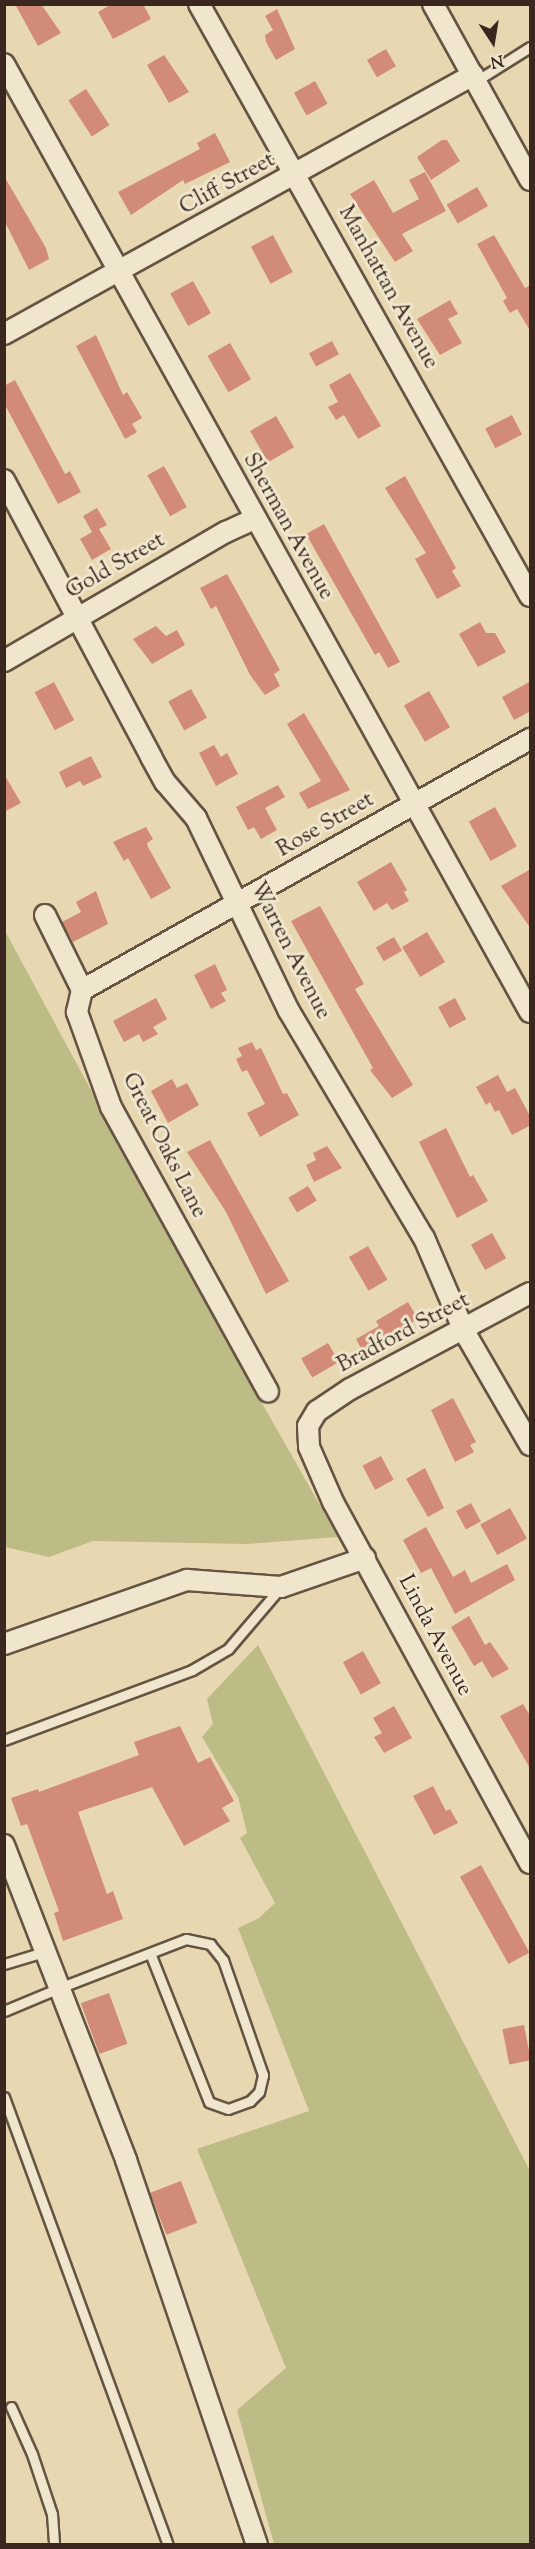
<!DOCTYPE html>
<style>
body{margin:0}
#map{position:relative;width:535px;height:2549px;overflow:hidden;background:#e7d8b2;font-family:"Sorts Mill Goudy",serif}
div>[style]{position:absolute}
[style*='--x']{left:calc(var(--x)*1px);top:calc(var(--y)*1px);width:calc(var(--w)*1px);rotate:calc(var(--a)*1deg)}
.green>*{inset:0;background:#bdbc87}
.building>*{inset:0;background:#d28b76;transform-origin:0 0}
.roads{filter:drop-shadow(2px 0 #655444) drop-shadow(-2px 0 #655444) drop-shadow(0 2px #655444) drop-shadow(0 -2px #655444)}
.service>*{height:9px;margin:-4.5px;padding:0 4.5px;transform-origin:4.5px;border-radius:4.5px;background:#efe6cd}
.minor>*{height:20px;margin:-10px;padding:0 10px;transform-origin:10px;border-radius:10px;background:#efe6cd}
span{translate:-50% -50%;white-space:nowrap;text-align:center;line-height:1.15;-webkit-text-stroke:6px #efe6cd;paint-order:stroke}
.street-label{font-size:22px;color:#3a2820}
.frame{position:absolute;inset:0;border:6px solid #3a2820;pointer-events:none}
.north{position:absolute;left:463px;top:12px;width:60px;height:60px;-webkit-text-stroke:4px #efe6cd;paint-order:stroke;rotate:168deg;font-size:16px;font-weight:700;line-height:24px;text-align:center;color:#3a2820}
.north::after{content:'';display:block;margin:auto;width:21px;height:27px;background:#3a2820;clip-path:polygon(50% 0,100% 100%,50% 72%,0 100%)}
</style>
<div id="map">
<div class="green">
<div style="clip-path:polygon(4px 929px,216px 1322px,338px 1537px,247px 1544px,93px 1541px,49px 1557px,5px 1547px)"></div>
<div style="clip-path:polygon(258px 1645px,530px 2171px,530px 2544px,274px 2544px,237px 2410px,286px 2368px,197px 2149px,309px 2111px,238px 1928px,259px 1918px,275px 1903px,240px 1838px,247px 1833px,238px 1797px,202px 1737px,213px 1724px,207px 1699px)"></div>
</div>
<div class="building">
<div style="clip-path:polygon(15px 4px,41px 4px,61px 33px,38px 46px)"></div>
<div style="clip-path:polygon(112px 4px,143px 4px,151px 19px,113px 39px,98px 12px)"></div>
<div style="clip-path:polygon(277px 9px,295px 49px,276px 60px,266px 42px,265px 35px,273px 30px,265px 16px)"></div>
<div style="left:386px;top:49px;width:20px;height:22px;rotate:60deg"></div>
<div style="clip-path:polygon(164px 55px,189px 92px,169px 103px,147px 65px)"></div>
<div style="left:315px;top:81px;width:26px;height:24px;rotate:61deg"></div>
<div style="left:86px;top:89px;width:43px;height:21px;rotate:57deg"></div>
<div style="clip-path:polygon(215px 133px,230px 162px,185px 184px,183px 180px,131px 215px,118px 192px,200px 149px,197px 143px)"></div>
<div style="clip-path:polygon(442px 140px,447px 140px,460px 161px,431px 180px,417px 157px)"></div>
<div style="clip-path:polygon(425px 172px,446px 211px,402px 234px,413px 251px,395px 262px,350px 194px,374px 180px,393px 213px,419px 199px,409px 180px)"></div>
<div style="clip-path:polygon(4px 176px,46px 248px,49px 259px,29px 270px,4px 220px)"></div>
<div style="left:477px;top:187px;width:22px;height:35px;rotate:60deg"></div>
<div style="left:273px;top:235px;width:42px;height:25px;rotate:62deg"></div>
<div style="clip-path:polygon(494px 235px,525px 288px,531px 285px,531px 332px,517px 309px,510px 313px,503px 301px,507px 298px,477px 244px)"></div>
<div style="left:193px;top:281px;width:37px;height:26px;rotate:61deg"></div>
<div style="clip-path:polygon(450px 300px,458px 314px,448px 319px,462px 343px,440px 355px,417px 319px)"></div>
<div style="clip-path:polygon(96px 335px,123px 395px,127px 392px,142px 418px,132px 424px,137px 432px,125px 439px,76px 346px)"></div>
<div style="left:332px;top:341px;width:15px;height:26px;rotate:62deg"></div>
<div style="left:230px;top:343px;width:42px;height:26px;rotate:60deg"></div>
<div style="clip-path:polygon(350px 373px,381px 426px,358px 439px,344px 415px,336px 420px,328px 407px,338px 402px,329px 385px)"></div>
<div style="clip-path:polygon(15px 380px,65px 474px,70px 471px,81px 492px,58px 504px,4px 403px,4px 386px)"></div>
<div style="left:512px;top:415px;width:22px;height:30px;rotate:63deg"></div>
<div style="left:276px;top:416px;width:36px;height:30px;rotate:60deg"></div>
<div style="left:164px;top:466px;width:47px;height:19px;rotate:61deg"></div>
<div style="clip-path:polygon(405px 476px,456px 568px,452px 571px,461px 586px,437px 599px,415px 559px,426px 553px,385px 488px)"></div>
<div style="clip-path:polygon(97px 508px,107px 525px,99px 529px,111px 549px,92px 560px,80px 539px,92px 532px,83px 516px)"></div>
<div style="clip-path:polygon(324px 524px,400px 662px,388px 668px,379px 652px,375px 655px,306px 534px)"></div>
<div style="clip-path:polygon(227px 574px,280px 670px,274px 674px,280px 686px,265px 695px,250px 675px,216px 606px,211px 609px,200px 588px)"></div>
<div style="clip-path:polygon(480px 622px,486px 633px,495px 633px,506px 652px,478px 667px,459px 634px)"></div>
<div style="clip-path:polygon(156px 626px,166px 636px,177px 630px,185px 645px,152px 664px,133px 639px)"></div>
<div style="clip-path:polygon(531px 681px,531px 711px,514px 720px,502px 697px)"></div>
<div style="left:54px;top:682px;width:43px;height:22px;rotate:62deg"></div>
<div style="left:191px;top:689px;width:33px;height:26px;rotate:61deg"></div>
<div style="left:429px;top:691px;width:42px;height:29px;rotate:60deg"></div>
<div style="clip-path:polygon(304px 713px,350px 790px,308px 809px,299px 793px,321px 781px,287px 724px)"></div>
<div style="clip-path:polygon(214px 745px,221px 757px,227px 753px,238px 774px,216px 786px,199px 753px)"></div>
<div style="clip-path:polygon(91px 756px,102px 777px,83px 786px,80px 781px,66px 788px,59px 772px)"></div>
<div style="clip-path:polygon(4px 774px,21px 803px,4px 812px)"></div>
<div style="clip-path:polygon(278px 785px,285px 797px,265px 808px,277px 830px,261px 839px,254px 827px,248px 830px,236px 807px)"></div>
<div style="left:495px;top:807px;width:45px;height:30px;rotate:61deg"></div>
<div style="clip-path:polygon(146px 827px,153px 839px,147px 843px,148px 847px,171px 888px,151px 899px,128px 858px,124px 861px,113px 842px)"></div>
<div style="clip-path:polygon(391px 862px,407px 890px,404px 892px,409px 901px,392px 910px,387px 903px,374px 911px,357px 882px)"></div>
<div style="clip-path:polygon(531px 869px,531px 929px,501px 886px)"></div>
<div style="clip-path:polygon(96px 891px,108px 924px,73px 942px,62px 922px,81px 912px,76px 902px)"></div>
<div style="clip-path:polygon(320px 906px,364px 984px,355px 989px,413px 1085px,392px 1098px,370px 1070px,373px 1068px,291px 921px)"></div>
<div style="left:427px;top:932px;width:35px;height:29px;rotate:59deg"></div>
<div style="left:394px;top:937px;width:16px;height:21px;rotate:60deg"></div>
<div style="clip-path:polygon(215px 964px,227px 990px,221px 993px,226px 1001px,211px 1009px,194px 975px)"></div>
<div style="clip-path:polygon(156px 998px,167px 1019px,153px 1027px,158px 1034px,143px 1042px,139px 1034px,124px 1042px,113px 1021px)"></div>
<div style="left:455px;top:998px;width:24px;height:19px;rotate:62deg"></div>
<div style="clip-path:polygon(252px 1042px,256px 1050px,261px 1048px,283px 1094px,287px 1093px,299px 1115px,260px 1137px,247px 1113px,265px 1104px,247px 1070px,242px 1072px,236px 1059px,242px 1056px,238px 1048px)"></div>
<div style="clip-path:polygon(498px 1075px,507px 1092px,515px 1088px,531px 1118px,531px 1125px,512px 1135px,499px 1110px,495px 1112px,490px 1102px,486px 1105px,476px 1087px)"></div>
<div style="clip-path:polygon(172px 1079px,177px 1088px,187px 1083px,199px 1105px,168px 1123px,151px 1091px)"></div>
<div style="clip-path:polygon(446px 1128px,470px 1177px,473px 1175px,488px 1201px,457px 1218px,419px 1142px)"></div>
<div style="clip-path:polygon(210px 1140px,289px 1281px,266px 1294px,226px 1212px,187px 1152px)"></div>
<div style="clip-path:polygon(327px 1146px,342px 1168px,314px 1182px,306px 1165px,316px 1160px,313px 1153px)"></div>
<div style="left:308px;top:1186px;width:17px;height:23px;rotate:59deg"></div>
<div style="left:492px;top:1233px;width:29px;height:24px;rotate:61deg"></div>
<div style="left:368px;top:1246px;width:39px;height:22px;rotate:60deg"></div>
<div style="clip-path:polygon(408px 1302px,418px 1319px,363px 1352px,356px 1339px,379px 1326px,376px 1321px)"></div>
<div style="left:328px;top:1343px;width:22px;height:31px;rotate:60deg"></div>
<div style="clip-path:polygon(453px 1398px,476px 1442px,470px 1445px,474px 1452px,455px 1462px,431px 1410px)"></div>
<div style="left:381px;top:1456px;width:27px;height:21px;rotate:62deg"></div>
<div style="clip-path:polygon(425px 1468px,444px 1508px,428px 1517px,406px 1479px)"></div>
<div style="left:471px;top:1503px;width:21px;height:17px;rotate:62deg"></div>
<div style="left:510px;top:1508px;width:35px;height:34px;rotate:61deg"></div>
<div style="clip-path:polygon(426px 1527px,453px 1577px,465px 1570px,471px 1583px,507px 1564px,515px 1580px,455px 1614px,431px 1568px,421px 1573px,403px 1540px)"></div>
<div style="clip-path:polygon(469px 1616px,485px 1645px,490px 1642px,509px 1669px,492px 1678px,482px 1661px,474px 1666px,451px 1627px)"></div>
<div style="left:363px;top:1651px;width:37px;height:23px;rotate:61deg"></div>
<div style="clip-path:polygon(523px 1704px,531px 1717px,531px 1770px,500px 1716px)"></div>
<div style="clip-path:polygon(394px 1706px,412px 1738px,384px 1753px,374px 1737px,382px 1733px,373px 1718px)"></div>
<div style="clip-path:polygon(180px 1726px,198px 1763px,210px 1757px,234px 1801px,222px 1808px,230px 1821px,184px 1846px,152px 1787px,78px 1812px,107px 1894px,113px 1891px,123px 1919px,63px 1941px,54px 1913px,59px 1911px,27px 1824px,21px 1826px,11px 1798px,38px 1789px,39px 1792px,139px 1755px,134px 1742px)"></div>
<div style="clip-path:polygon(433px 1786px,446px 1811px,450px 1809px,458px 1823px,434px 1835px,413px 1796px)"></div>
<div style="left:481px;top:1865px;width:100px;height:24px;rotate:61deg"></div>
<div style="left:109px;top:1993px;width:54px;height:30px;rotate:70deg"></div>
<div style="left:524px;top:2025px;width:36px;height:22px;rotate:79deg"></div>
<div style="left:181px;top:2181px;width:45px;height:33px;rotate:69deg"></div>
</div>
<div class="roads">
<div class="service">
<div style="--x:476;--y:81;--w:64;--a:-32.2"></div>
<div style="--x:4;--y:1740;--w:201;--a:-20.4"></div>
<div style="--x:192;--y:1670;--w:42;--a:-30.3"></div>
<div style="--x:228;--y:1649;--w:82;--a:-49.5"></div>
<div style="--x:4;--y:1964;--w:42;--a:-16.7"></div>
<div style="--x:4;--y:2011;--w:60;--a:-22.7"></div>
<div style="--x:59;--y:1988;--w:136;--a:-21.1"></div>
<div style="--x:186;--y:1939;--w:25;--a:12"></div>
<div style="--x:210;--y:1944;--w:21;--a:51"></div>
<div style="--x:223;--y:1960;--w:122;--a:70.8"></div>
<div style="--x:263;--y:2075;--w:17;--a:103"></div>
<div style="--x:259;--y:2092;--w:13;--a:135"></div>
<div style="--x:250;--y:2101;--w:23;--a:160"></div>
<div style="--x:228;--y:2109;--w:20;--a:-160"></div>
<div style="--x:209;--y:2102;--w:160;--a:-111.6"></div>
<div style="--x:4;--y:2097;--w:476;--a:69.9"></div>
<div style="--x:11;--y:2407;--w:51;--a:65.9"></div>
<div style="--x:32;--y:2454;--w:63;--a:71.6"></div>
<div style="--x:52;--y:2514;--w:30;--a:86"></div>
</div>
<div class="minor">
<div style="--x:199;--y:4;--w:678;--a:60.79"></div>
<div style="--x:433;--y:4;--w:201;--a:61.1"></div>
<div style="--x:4;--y:64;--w:1084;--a:60.98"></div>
<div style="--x:4;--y:334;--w:536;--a:-28.91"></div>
<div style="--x:4;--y:480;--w:314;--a:62"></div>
<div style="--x:151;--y:757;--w:29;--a:61"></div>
<div style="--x:165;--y:782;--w:48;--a:49.3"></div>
<div style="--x:196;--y:818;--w:214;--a:64.3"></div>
<div style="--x:289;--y:1011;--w:264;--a:59.3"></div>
<div style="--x:424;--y:1238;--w:101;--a:66.7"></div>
<div style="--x:464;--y:1331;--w:132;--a:59.9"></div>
<div style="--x:4;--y:661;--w:257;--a:-30.2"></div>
<div style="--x:226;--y:532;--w:31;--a:-25"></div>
<div style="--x:45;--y:915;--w:84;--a:63.7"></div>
<div style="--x:82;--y:990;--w:23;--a:103"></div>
<div style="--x:77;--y:1012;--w:101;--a:70.3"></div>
<div style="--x:111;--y:1107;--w:325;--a:61.1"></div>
<div style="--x:82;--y:990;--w:514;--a:-29.26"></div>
<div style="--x:530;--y:1293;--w:204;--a:151.9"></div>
<div style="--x:350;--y:1389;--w:40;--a:146"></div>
<div style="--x:317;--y:1411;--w:17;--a:121"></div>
<div style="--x:308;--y:1426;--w:21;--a:87"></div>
<div style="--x:309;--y:1447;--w:60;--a:66.4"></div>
<div style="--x:333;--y:1502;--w:411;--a:61.4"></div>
<div style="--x:4;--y:1644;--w:194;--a:-19.3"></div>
<div style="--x:187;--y:1580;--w:94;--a:4.3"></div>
<div style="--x:281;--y:1587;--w:89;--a:-19"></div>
<div style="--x:4;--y:1845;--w:338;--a:68.8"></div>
<div style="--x:126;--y:2160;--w:406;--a:71.2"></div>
</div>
</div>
<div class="street-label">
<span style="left:228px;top:185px;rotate:-29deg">Cliff Street</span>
<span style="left:387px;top:288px;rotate:61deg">Manhattan Avenue</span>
<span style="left:287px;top:527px;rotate:61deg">Sherman Avenue</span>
<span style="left:116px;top:567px;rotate:-30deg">Gold Street</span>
<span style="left:326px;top:826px;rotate:-30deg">Rose Street</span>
<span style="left:289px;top:951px;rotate:63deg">Warren Avenue</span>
<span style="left:163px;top:1146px;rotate:63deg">Great Oaks Lane</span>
<span style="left:404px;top:1334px;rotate:-28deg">Bradford Street</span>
<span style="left:434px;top:1636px;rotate:62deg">Linda Avenue</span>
</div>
<div class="frame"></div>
<div class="north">N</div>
</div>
